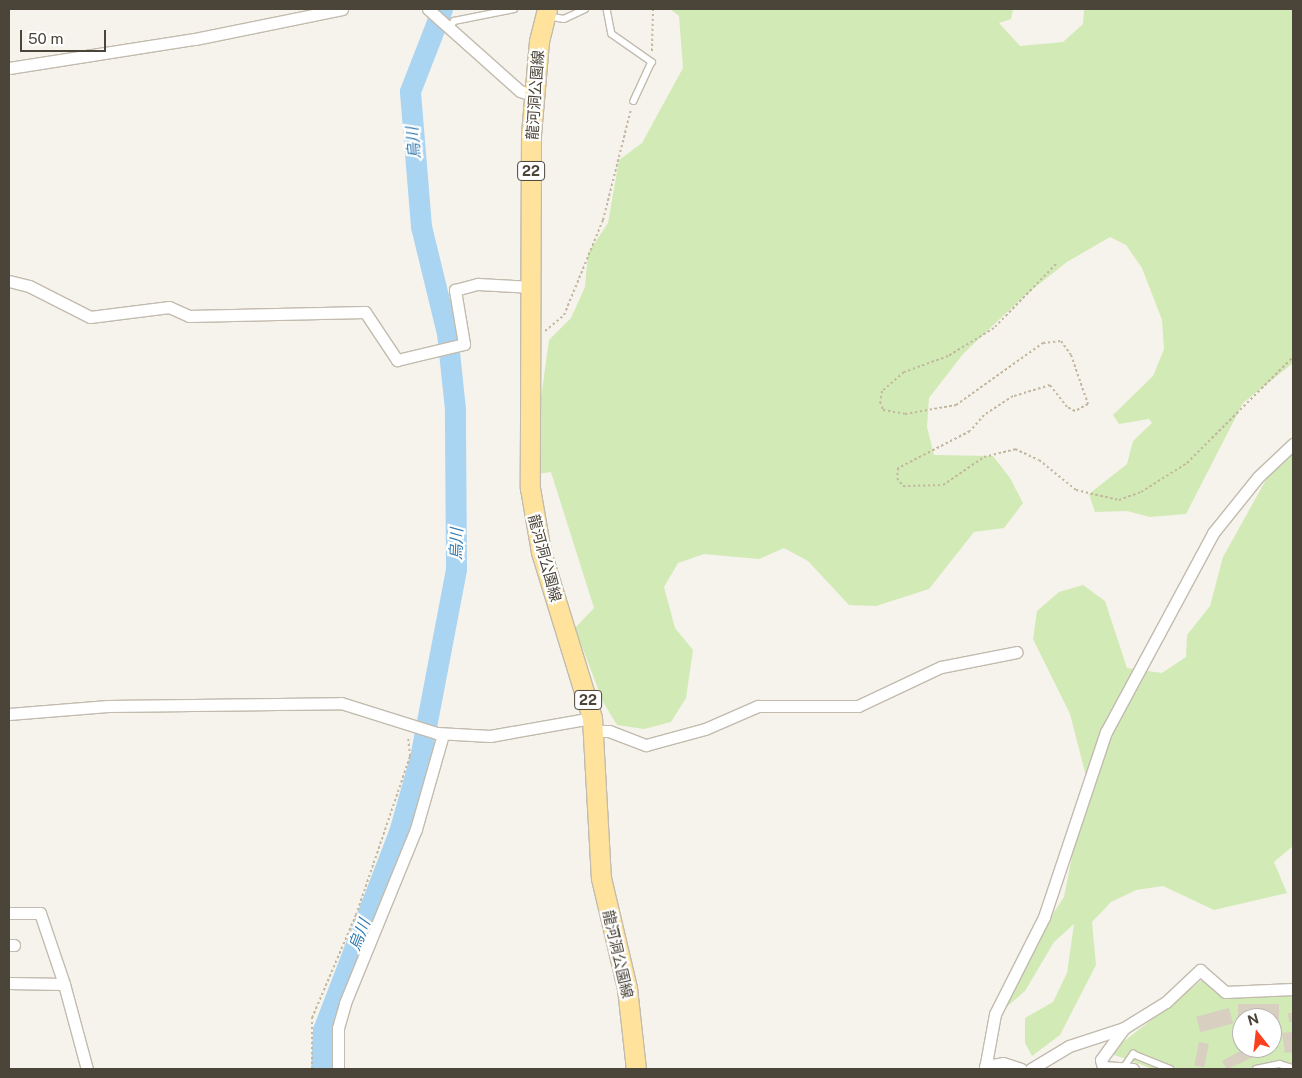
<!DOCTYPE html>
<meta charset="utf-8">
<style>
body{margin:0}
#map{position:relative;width:1302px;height:1078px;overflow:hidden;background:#f6f3ec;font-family:"Public Sans","Noto Sans JP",sans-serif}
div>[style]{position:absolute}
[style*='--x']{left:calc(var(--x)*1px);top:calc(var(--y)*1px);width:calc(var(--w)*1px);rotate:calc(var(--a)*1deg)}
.green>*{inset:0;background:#d2eab5}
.river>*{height:21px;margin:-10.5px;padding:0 10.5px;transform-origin:10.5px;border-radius:10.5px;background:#a9d4f2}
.building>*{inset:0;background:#d8cfc1;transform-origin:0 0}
.path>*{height:2px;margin-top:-1px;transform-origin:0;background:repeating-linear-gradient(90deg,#c4b79f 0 2.5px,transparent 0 5px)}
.roads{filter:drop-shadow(1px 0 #c2bbae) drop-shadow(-1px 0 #c2bbae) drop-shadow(0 1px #c2bbae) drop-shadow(0 -1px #c2bbae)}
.lane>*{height:5.5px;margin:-2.75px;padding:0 2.75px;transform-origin:2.75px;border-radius:2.75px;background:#fff}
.street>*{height:11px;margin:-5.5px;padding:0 5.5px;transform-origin:5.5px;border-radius:5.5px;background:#fff}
.primary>*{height:19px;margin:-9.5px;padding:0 9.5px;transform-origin:9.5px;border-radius:9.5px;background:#ffe39c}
span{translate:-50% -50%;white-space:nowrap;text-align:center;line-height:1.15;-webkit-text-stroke:4.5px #fff;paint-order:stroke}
.shield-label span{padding:1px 4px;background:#fff;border:1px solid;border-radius:4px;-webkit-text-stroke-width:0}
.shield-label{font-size:14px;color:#4b4439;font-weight:700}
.street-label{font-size:15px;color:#4b4439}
.water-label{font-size:16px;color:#2e7ab2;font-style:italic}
.frame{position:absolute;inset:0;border:10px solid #4b4439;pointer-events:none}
.north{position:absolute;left:1232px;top:1008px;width:50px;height:50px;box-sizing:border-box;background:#fff;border:1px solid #b7b4b0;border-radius:50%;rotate:344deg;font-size:14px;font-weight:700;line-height:20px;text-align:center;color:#4b4439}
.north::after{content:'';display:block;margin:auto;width:18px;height:22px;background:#fc3f1d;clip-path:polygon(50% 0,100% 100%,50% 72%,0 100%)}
.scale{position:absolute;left:20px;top:30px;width:86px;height:22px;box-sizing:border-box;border:2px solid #4b4439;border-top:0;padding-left:6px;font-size:15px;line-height:18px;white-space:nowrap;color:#4b4439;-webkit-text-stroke:4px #fff;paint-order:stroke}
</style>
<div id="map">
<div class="green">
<div style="clip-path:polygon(670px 9px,1013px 9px,1011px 19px,999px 23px,1020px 46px,1063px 42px,1083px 24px,1084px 9px,1293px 9px,1293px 363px,1243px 403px,1186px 514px,1150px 517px,1127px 511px,1095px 512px,1089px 494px,1127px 464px,1133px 441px,1152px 423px,1149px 419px,1119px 424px,1113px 415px,1153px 376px,1164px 349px,1162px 320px,1142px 268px,1126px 245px,1110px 237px,1067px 262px,1024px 296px,963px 354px,929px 398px,927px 427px,934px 455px,993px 456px,1010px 478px,1023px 503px,1004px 528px,974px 532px,929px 589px,876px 606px,849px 605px,808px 561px,784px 548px,759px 559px,704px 554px,678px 563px,664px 587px,675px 628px,693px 650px,686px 698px,671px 722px,644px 729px,617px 725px,603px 702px,575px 628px,594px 608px,551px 472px,537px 474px,535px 441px,549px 340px,571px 318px,585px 287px,588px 253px,608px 223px,619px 160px,642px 143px,683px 68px,679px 16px)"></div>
<div style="clip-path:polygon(1293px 442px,1293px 846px,1274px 862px,1287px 893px,1214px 910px,1163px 886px,1136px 890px,1111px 902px,1092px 922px,1096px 965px,1060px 1035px,1032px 1056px,1025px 1043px,1025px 1018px,1053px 1002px,1067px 973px,1074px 924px,1054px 942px,1025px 991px,995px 1017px,1025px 956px,1064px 897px,1087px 780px,1070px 714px,1033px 639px,1037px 611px,1059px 592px,1083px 585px,1105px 601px,1127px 668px,1162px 673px,1186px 657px,1187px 635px,1210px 606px,1223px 557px,1282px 451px)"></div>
<div style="clip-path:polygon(evenodd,1202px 980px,1211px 981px,1224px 995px,1293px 993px,1293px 1069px,1153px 1069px,1109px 1053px,1202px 980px,1242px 1018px,1272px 1018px,1272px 1048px,1242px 1048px,1242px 1018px)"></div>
</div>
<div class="river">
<div style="--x:321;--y:1069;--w:39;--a:-87"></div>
<div style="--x:323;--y:1030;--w:212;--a:-69"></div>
<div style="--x:399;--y:832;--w:77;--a:-74.2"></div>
<div style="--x:420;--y:758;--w:192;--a:-79.2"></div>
<div style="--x:456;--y:569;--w:160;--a:-90.4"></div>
<div style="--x:455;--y:409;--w:76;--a:-96"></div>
<div style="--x:447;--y:333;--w:110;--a:-103.7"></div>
<div style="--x:421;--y:226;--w:135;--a:-94.7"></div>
<div style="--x:410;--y:91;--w:88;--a:-68.7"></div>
</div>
<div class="building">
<div style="left:1279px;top:1004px;width:15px;height:41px;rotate:90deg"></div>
<div style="left:1229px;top:1008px;width:16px;height:34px;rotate:75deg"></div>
<div style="clip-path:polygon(1288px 1013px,1293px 1013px,1293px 1022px,1289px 1022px)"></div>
<div style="clip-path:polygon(1293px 1032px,1293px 1052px,1285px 1053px,1282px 1033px)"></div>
<div style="left:1199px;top:1042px;width:10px;height:24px;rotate:11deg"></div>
<div style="clip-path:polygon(1246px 1048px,1254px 1048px,1258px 1055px,1227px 1069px,1222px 1061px)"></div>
</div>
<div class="path">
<div style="--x:652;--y:51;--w:42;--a:-88.6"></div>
<div style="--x:1056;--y:264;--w:89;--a:134.1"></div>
<div style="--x:994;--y:328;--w:54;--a:148.7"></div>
<div style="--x:948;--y:356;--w:47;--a:160"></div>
<div style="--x:904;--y:372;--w:29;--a:139"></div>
<div style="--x:882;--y:391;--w:11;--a:100"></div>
<div style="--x:880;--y:402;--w:9;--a:69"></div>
<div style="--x:883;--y:410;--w:22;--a:10"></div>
<div style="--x:905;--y:414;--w:52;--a:-10"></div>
<div style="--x:956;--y:405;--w:107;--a:-35.5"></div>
<div style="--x:1043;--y:343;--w:18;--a:-6"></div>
<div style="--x:1061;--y:341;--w:17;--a:54"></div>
<div style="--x:1071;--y:355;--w:52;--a:70.9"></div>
<div style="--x:1088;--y:404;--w:15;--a:152"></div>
<div style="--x:1075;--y:411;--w:9;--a:-153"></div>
<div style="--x:1067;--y:407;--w:28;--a:-128"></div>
<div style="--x:1050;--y:385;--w:39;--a:163"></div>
<div style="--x:1013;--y:396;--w:35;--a:147"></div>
<div style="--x:984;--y:415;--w:21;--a:131"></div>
<div style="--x:970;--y:431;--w:81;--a:152.8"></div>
<div style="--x:898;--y:468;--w:10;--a:96"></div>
<div style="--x:897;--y:478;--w:10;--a:53"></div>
<div style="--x:903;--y:486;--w:40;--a:-1.4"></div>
<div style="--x:943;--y:485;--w:50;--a:-34.3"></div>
<div style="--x:984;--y:457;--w:32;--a:-14"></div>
<div style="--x:1015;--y:449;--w:26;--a:25"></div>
<div style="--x:1039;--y:460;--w:48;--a:39"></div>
<div style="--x:1076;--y:490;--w:44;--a:13.1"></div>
<div style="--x:1119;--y:500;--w:23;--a:-20"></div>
<div style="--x:1141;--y:492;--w:54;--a:-32.2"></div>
<div style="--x:1187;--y:463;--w:150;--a:-45"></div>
<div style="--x:545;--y:331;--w:25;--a:-40"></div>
<div style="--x:564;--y:315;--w:103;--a:-67.7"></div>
<div style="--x:603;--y:220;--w:114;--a:-75.8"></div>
<div style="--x:312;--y:1069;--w:51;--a:-90"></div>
<div style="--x:312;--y:1018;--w:112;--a:-66.9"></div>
<div style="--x:356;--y:915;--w:168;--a:-71.2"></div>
<div style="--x:410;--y:756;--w:20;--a:-96"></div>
</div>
<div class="roads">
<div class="lane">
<div style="--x:607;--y:9;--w:25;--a:79"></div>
<div style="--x:612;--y:34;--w:49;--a:35"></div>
<div style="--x:652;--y:62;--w:43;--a:114.8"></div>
<div style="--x:547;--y:16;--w:17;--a:10"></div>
<div style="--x:564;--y:19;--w:23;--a:-25"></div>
<div style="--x:449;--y:29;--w:9;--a:-58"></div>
<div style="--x:454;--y:21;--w:61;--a:-11.3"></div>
<div style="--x:1124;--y:1067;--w:16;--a:-55"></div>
<div style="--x:1133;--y:1054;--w:40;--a:22"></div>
<div style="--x:1256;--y:1069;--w:24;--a:-12"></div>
<div style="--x:1279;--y:1064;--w:15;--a:16"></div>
</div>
<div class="street">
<div style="--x:428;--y:9;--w:123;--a:41.7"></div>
<div style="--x:520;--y:91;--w:16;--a:18"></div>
<div style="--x:9;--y:68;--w:188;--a:-8.9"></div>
<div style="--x:195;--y:39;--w:150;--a:-11.5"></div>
<div style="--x:9;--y:281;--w:21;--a:14"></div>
<div style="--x:29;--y:286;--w:68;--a:26.9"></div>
<div style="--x:90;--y:317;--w:80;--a:-7.2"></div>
<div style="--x:169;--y:307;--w:22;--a:24"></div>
<div style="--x:189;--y:316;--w:176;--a:-1.3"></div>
<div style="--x:365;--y:312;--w:58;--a:56.3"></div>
<div style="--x:397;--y:360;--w:69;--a:-13.4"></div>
<div style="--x:464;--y:344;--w:55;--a:-99.5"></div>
<div style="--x:455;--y:290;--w:24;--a:-15"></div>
<div style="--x:478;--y:284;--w:54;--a:3.2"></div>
<div style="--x:9;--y:714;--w:99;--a:-4.6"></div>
<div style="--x:108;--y:706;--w:233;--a:-0.7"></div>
<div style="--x:341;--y:703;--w:101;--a:17.4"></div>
<div style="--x:437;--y:733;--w:53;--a:3.2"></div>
<div style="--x:490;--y:736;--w:104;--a:-10"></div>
<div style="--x:595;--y:731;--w:14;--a:0"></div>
<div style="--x:609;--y:731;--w:40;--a:21"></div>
<div style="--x:646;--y:745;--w:61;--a:-15.2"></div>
<div style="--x:705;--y:729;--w:58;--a:-23.5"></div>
<div style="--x:758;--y:706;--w:100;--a:0"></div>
<div style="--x:858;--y:706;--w:92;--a:-25.2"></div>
<div style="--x:941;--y:667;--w:77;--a:-11.2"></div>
<div style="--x:9;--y:913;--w:31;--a:0"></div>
<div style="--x:40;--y:913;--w:75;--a:71.3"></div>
<div style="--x:64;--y:984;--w:55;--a:-179"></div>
<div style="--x:9;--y:945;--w:5;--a:0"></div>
<div style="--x:64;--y:984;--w:88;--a:74.9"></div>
<div style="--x:1124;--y:1028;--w:39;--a:126"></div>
<div style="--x:1101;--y:1060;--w:7;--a:74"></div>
<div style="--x:1103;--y:1067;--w:30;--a:4"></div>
<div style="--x:985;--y:1066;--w:18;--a:-9"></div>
<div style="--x:1003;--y:1063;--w:19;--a:18"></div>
<div style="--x:338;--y:1069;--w:41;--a:-90"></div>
<div style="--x:338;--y:1028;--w:26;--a:-74"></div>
<div style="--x:345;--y:1003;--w:188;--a:-67.8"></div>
<div style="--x:416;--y:829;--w:99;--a:-74.1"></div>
<div style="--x:985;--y:1069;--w:56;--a:-79.7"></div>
<div style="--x:995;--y:1014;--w:109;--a:-63.2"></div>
<div style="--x:1044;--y:917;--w:195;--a:-71.5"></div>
<div style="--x:1106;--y:732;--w:226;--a:-61.7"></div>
<div style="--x:1213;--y:533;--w:72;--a:-51.2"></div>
<div style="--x:1258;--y:477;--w:48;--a:-43.3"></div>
<div style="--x:1031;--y:1069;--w:44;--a:-31.2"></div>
<div style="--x:1069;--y:1046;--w:58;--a:-18.1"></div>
<div style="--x:1124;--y:1028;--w:49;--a:-31.8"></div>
<div style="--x:1166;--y:1002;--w:47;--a:-43.3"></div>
<div style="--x:1200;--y:970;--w:33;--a:41"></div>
<div style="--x:1225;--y:992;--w:68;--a:-2.5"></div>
</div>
<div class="primary">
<div style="--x:547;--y:9;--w:33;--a:104"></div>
<div style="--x:539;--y:41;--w:94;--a:94.9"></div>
<div style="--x:531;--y:135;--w:353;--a:90.2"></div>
<div style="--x:530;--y:488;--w:65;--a:80.2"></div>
<div style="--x:541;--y:552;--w:174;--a:72.9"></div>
<div style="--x:592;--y:718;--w:160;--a:86.8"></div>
<div style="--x:601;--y:878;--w:113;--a:76.7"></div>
<div style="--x:627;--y:988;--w:81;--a:83.7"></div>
</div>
</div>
<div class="shield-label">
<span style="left:531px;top:171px">22</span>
<span style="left:588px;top:700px">22</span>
</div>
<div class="street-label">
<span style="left:535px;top:95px;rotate:-86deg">龍河洞公園線</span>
<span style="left:545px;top:558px;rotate:75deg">龍河洞公園線</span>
<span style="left:618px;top:954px;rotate:77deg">龍河洞公園線</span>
</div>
<div class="water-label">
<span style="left:414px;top:143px;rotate:-95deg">烏川</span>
<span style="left:457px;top:544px;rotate:-88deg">烏川</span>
<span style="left:360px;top:935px;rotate:-69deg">烏川</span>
</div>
<div class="frame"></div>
<div class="north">N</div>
<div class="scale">50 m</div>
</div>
